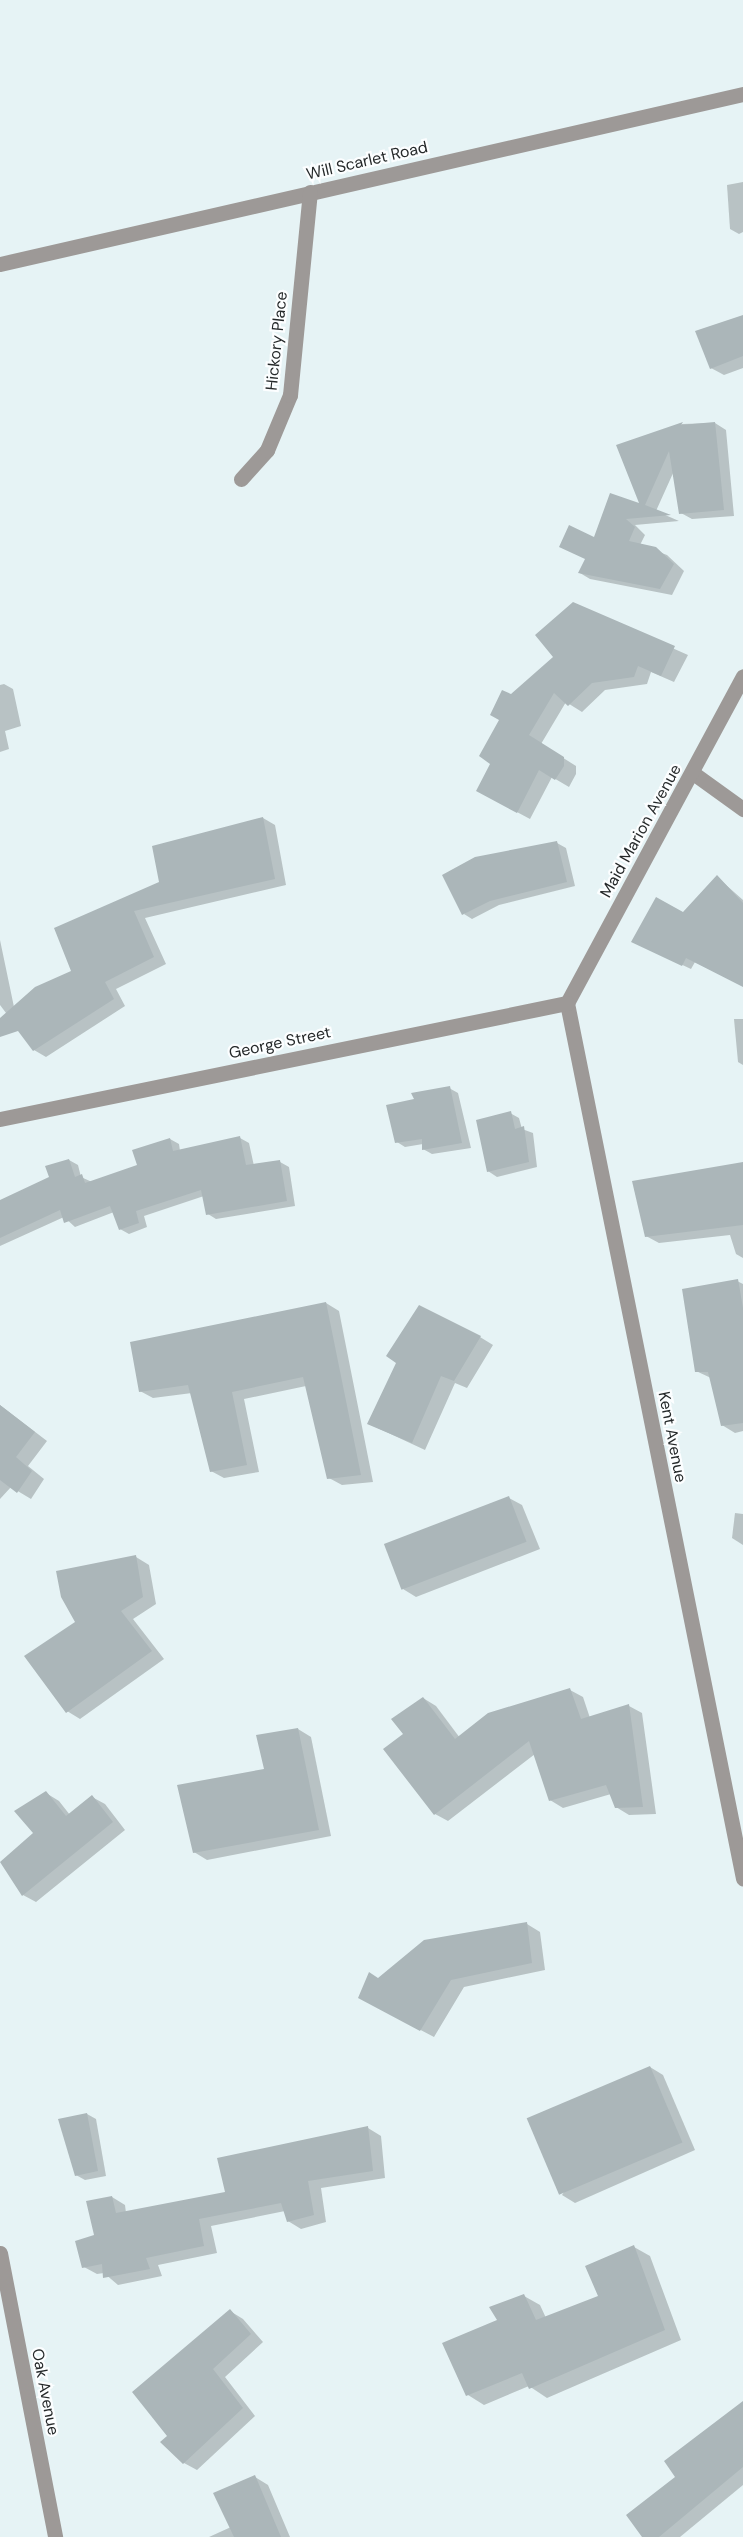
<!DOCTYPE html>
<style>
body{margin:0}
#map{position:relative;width:743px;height:2537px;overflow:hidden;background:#e6f3f5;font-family:"DM Sans",sans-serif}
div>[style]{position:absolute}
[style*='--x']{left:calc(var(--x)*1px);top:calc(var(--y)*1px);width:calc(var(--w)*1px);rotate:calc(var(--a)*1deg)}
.shadow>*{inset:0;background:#0003}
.building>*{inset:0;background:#abb6b9;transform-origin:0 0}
.street>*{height:15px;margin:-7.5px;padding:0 7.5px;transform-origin:7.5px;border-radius:7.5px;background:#9d9997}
span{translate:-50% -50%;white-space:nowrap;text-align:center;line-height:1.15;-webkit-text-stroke:4.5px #fcfeff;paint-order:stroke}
.street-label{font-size:16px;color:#25292a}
</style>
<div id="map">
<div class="shadow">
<div style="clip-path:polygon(743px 182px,743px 232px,739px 234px,730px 229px,727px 185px)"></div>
<div style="clip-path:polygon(743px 316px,743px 368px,724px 375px,711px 368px)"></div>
<div style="clip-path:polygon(715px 423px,726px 430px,734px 516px,692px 519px,681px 513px,674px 471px,656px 511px,679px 521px,635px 525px,645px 535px,640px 545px,667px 555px,684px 571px,672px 595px,590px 579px,580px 573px,594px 539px,642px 506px,618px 446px,682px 424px)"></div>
<div style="clip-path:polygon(573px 604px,688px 655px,674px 682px,651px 672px,647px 684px,605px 690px,582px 712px,566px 702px,541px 744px,576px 766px,576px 774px,569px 787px,552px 777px,530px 819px,491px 798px,492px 763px,501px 719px,511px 696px,555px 657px)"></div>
<div style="clip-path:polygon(4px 684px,13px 689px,21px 726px,5px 731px,9px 749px,0 752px,0 685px)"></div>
<div style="clip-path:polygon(263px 818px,275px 825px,286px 885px,145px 918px,166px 964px,116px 989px,125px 1006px,46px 1057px,34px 1050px,0 1005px,0 940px,14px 1007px,73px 971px,160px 882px)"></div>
<div style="clip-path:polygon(557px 843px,566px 848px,575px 886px,499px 905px,472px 919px,464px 914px)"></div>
<div style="clip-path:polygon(717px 877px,743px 900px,743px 986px,695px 962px,691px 969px,642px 946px,683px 914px)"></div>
<div style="clip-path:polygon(734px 1019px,743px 1019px,743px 1065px,738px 1062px)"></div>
<div style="clip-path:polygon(449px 1088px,458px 1093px,471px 1148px,432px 1154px,423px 1149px,423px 1144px,405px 1147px,397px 1142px,416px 1100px)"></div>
<div style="clip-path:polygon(510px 1113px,519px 1118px,522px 1129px,533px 1133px,537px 1167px,497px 1177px,488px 1171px)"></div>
<div style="clip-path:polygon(240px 1138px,249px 1143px,254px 1166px,280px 1162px,289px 1167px,295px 1206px,216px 1219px,208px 1214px,204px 1196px,144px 1216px,147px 1227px,129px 1234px,120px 1229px,114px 1212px,75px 1227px,64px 1217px,0 1246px,0 1201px,51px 1178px,69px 1160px,78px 1165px,81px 1177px,92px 1182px,139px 1166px,170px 1139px,179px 1144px,180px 1151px)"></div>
<div style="clip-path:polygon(743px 1164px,743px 1258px,736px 1254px,730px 1235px,659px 1243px,646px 1236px)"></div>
<div style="clip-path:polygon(737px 1281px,743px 1284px,743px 1431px,735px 1433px,722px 1425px,711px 1378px,696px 1371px)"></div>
<div style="clip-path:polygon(326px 1303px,339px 1311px,373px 1482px,342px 1485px,329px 1478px,306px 1386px,244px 1399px,259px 1472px,224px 1478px,211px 1471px,192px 1393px,153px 1398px,140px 1391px)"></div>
<div style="clip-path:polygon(480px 1337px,493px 1345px,467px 1388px,455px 1383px,425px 1450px,369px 1424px)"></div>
<div style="clip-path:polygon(0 1405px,47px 1441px,28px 1466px,44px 1479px,31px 1499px,11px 1487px,0 1499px)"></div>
<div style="clip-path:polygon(509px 1498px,522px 1505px,540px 1549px,416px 1597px,403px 1589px)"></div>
<div style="clip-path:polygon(735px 1513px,743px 1514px,743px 1545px,732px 1538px)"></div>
<div style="clip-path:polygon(136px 1557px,149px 1565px,156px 1604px,133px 1619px,164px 1659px,80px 1719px,67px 1711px,77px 1622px)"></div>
<div style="clip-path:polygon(570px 1690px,583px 1697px,590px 1718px,629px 1706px,642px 1713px,656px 1814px,629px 1815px,616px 1807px,611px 1794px,563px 1808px,550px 1800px,535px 1754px,448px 1821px,435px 1814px,405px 1734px,423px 1698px,436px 1706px,460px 1738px)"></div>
<div style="clip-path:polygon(298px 1729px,311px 1737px,331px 1836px,207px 1860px,194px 1852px)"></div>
<div style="clip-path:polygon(46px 1793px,59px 1801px,70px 1815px,92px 1797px,105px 1804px,125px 1830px,36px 1902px,23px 1895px)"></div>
<div style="clip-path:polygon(527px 1924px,540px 1932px,545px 1970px,464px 1987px,434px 2037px,373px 2005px,379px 1979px)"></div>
<div style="clip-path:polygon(650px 2067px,663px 2075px,695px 2150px,575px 2203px,562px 2195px)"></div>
<div style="clip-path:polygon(87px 2114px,96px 2119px,106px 2176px,85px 2180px,76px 2175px)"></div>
<div style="clip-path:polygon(368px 2128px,381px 2136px,385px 2178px,321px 2188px,326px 2222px,301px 2229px,288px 2221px,285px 2211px,211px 2226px,217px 2253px,158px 2265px,162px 2276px,118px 2285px,104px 2273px,97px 2274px,84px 2267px,112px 2197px,125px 2205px,126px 2213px,227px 2193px)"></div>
<div style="clip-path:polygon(634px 2247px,650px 2256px,681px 2340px,547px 2398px,529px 2386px,484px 2405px,468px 2395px,499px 2321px,524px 2296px,540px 2305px,546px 2318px,600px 2297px)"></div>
<div style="clip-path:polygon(230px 2311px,243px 2319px,263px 2342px,225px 2377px,255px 2416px,197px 2470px,184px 2463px,169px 2436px)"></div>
<div style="clip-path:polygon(743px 2403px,743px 2485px,680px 2537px,644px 2537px,677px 2477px)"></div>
<div style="clip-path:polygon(255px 2477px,268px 2485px,290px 2537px,209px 2537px,231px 2527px)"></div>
</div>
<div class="building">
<div style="clip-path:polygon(743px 315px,743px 356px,710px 369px,695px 331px)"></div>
<div style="clip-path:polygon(683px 422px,681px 425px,715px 422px,724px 510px,679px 514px,669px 451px,645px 505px,671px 515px,626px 519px,635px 527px,629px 541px,656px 547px,674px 564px,660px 589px,578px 573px,585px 559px,559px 547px,569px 525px,594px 537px,610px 493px,639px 503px,616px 445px)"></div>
<div style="clip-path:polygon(573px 602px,675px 646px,661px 676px,638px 666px,634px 677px,592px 683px,568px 706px,554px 693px,529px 735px,564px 757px,564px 766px,555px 780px,539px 770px,517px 813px,476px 791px,490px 764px,479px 756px,499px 720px,490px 715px,502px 690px,511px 694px,553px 657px,535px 635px)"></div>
<div style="clip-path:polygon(263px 817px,275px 879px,134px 911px,154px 957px,105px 982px,114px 999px,33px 1051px,18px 1031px,0 1037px,0 1018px,35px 987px,71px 971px,54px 928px,159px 882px,152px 846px)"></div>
<div style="clip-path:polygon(557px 841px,567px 882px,490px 901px,462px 915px,442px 875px,475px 857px)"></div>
<div style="clip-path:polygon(717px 875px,743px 903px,743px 987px,686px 958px,682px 966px,631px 942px,656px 897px,683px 912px)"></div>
<div style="clip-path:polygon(450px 1086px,462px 1143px,422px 1150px,422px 1139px,395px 1143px,386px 1105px,414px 1099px,411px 1093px)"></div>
<div style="clip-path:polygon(511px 1111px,515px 1129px,524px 1126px,529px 1162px,487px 1172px,476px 1120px)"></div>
<div style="clip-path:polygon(240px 1136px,246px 1165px,280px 1160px,287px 1201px,206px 1215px,201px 1190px,136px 1211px,139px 1223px,119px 1230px,110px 1206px,64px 1223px,60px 1210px,0 1238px,0 1200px,49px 1177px,45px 1166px,69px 1159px,75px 1177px,82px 1174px,85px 1183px,137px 1165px,132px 1150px,170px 1138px,173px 1151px)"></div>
<div style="clip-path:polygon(743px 1162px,743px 1225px,645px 1237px,632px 1181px)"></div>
<div style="clip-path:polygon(738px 1279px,743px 1308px,743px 1423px,721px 1426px,708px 1372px,695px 1372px,682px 1289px)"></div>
<div style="clip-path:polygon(326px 1302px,361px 1475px,327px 1479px,303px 1377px,232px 1392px,247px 1465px,210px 1472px,188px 1385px,139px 1392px,130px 1342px)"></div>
<div style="clip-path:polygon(419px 1305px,481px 1336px,454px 1381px,441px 1376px,412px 1443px,367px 1424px,396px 1363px,386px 1356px)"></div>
<div style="clip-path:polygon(0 1405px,35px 1432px,16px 1457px,32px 1471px,17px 1493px,0 1480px)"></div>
<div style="left:509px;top:1496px;width:49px;height:134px;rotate:69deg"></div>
<div style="clip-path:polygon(136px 1555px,143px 1597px,121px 1611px,152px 1651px,66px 1713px,24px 1656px,75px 1622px,61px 1597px,56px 1571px)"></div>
<div style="clip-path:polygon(570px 1688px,581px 1719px,629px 1704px,643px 1807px,615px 1808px,606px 1785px,549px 1801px,529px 1741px,434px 1815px,383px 1749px,403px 1734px,391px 1719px,423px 1697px,455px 1739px,488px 1713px)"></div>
<div style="clip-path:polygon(298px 1728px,319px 1830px,193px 1853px,177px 1785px,264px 1769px,256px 1735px)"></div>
<div style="clip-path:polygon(46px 1791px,66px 1816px,92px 1795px,113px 1822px,22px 1896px,0 1862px,33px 1833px,14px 1811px)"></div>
<div style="clip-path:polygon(527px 1922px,532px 1963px,451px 1980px,420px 2031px,358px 1998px,369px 1972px,378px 1978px,424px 1940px)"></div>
<div style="left:650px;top:2066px;width:83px;height:134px;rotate:67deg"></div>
<div style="clip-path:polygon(87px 2113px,98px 2171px,75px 2176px,58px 2119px)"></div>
<div style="clip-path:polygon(368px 2126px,373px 2171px,308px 2181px,314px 2215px,287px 2222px,281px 2203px,199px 2219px,204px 2246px,146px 2258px,150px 2269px,103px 2278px,102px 2264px,82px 2268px,75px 2241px,94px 2235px,86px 2201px,112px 2196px,116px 2213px,225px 2192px,217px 2158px)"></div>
<div style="clip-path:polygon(634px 2245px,665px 2330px,529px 2389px,522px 2373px,466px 2396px,442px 2343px,497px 2320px,489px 2307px,524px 2294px,536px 2320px,598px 2296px,585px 2266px)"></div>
<div style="clip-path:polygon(230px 2309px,251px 2334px,213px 2369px,243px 2408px,183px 2464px,160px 2442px,167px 2436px,132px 2392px)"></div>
<div style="clip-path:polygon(743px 2401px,743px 2467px,659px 2537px,642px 2537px,626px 2515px,675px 2477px,664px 2461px)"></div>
<div style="clip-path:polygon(255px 2475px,281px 2537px,234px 2537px,213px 2493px)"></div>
</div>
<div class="street">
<div style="--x:0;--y:264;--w:762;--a:-12.89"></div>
<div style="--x:241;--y:479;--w:39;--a:-48"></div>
<div style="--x:267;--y:450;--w:60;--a:-67.3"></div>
<div style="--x:290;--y:395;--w:204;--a:-84.4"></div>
<div style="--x:693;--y:773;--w:62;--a:35.8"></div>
<div style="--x:567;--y:1003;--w:893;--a:78.63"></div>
<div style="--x:567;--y:1003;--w:371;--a:-61.7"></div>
<div style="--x:0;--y:1119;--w:579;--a:-11.56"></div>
<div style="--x:0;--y:2253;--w:289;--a:79"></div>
</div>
<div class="street-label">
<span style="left:367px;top:161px;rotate:-13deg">Will Scarlet Road</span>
<span style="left:277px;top:341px;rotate:-84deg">Hickory Place</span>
<span style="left:641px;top:831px;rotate:-61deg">Maid Marion Avenue</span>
<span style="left:280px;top:1043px;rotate:-12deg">George Street</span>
<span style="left:672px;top:1437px;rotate:79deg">Kent Avenue</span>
<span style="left:45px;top:2392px;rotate:79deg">Oak Avenue</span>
</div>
</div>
